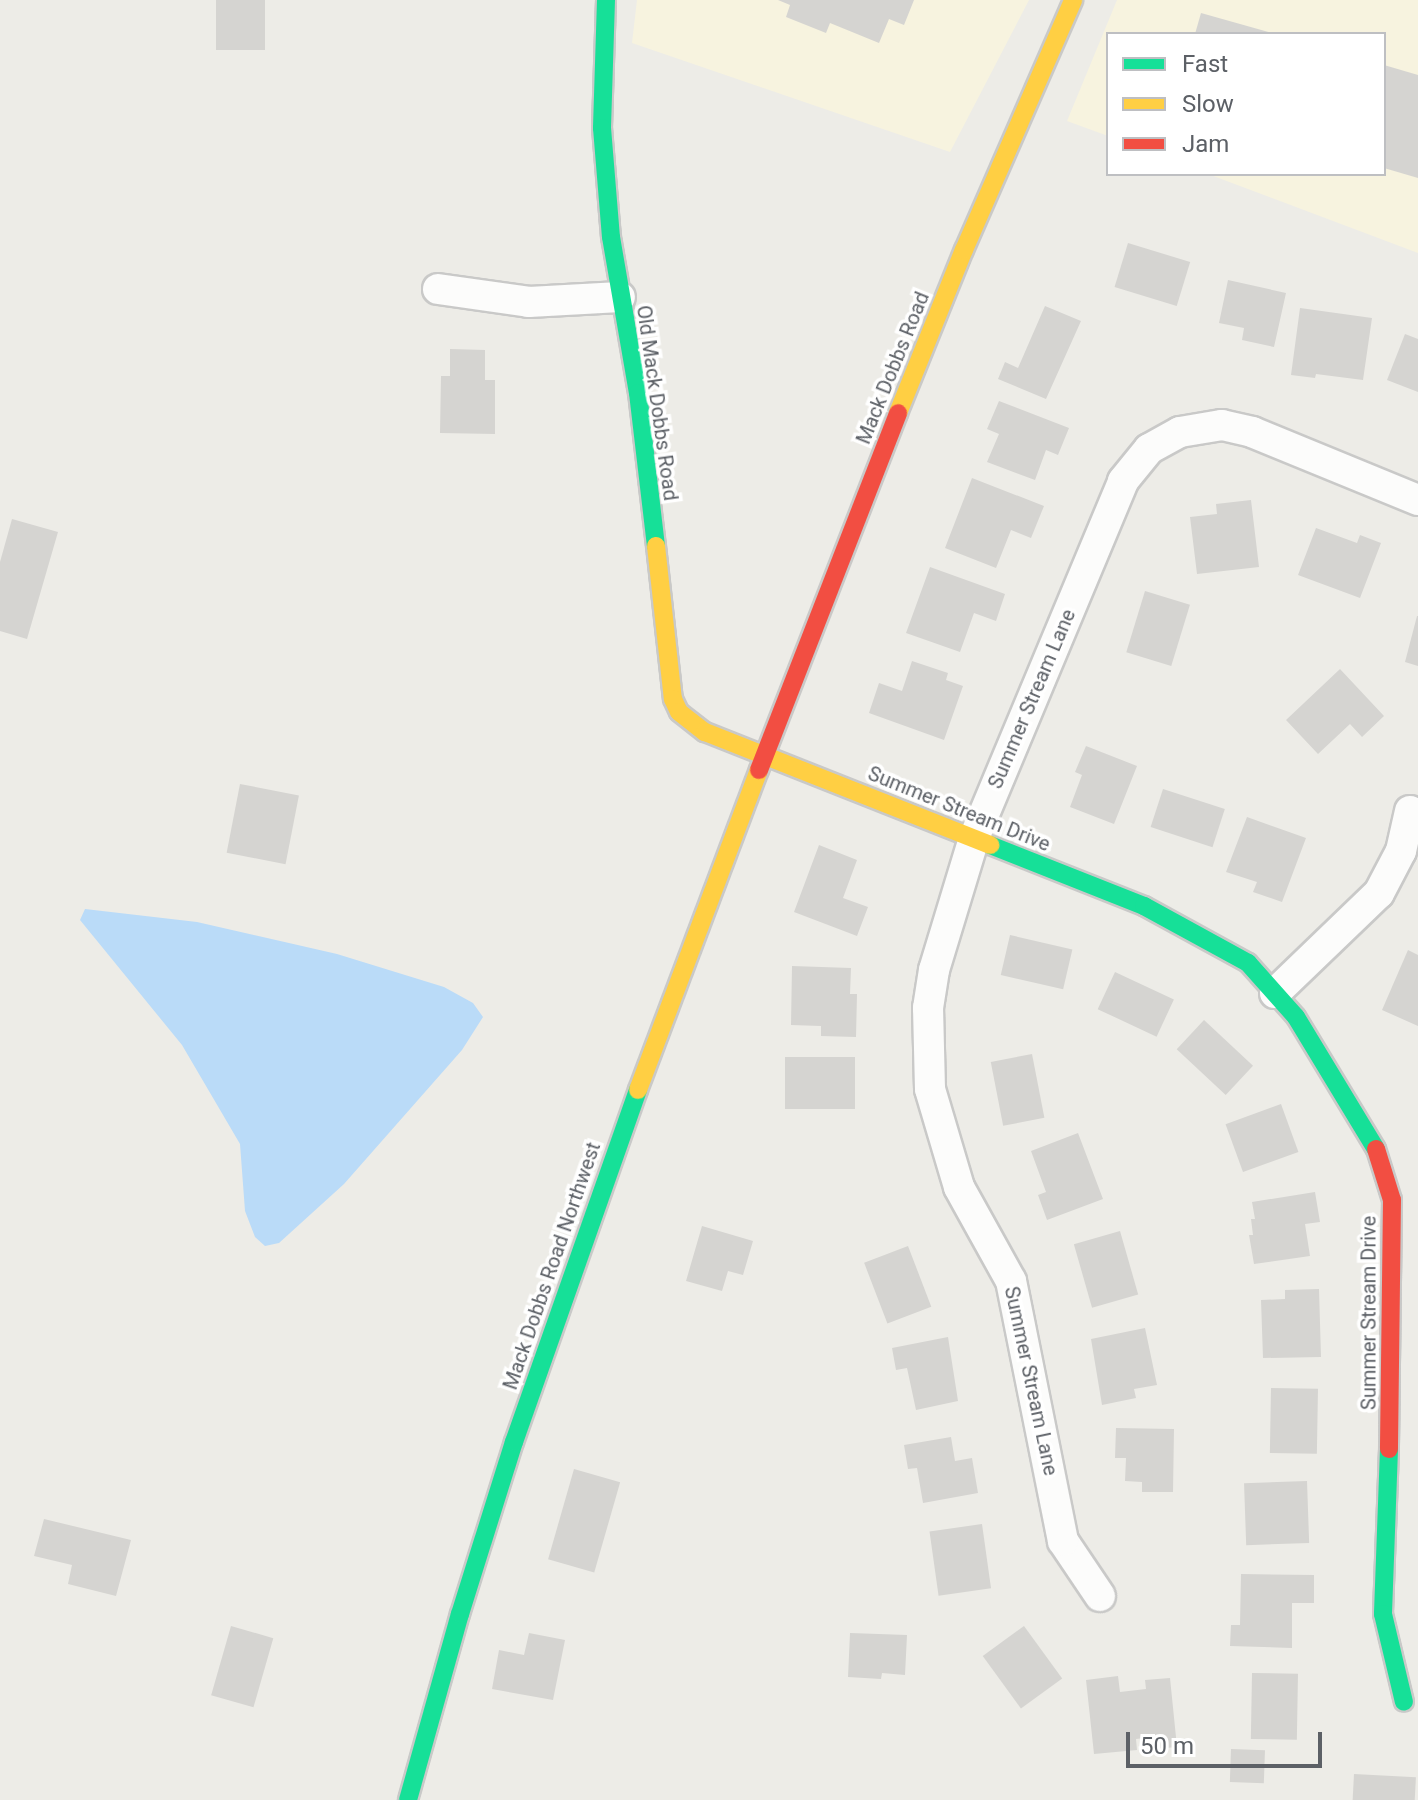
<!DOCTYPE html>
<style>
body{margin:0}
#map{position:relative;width:1418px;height:1800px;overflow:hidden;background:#edece7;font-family:Roboto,sans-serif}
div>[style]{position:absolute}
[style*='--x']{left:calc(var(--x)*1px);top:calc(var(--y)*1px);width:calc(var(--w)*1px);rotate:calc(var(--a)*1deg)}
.commercial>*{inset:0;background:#f7f3df}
.water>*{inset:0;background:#badbf8}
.building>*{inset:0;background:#d5d4d1;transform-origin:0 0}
.roads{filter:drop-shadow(2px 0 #c9c9c8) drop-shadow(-2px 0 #c9c9c8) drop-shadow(0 2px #c9c9c8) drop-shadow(0 -2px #c9c9c8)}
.street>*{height:30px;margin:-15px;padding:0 15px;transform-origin:15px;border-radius:15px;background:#fcfcfb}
.fast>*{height:18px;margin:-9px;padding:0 9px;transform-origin:9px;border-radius:9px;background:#16e098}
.slow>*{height:18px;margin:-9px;padding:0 9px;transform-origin:9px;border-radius:9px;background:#ffcf43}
.jam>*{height:18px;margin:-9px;padding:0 9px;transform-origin:9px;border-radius:9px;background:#f24e42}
span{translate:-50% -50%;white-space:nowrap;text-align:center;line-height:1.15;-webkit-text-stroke:7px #fff;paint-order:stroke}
.street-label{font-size:20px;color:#5c6066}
.legend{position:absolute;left:1106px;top:32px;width:280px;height:144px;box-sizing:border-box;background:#fff;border:2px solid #bebfc2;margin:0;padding:10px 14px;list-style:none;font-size:24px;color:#5c6066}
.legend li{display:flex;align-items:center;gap:16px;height:40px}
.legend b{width:40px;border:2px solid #bebfc2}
.scale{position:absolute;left:1126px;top:1732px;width:196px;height:36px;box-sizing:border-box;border:4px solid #5c6066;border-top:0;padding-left:10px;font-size:24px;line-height:28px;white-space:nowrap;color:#5c6066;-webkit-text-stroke:6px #fff;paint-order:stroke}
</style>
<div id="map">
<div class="commercial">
<div style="clip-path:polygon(637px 0,1029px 0,950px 152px,632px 43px)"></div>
<div style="clip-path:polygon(1117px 0,1418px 0,1418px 253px,1208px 174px,1384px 174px,1384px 34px,1108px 34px,1108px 136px,1067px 121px)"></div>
</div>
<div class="water">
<div style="clip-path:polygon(85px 909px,197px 922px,337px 954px,444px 987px,473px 1003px,483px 1017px,462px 1050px,344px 1184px,279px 1243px,265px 1246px,255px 1237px,245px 1211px,240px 1144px,182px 1045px,80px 920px)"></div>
</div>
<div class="building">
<div style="left:216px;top:0;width:49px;height:50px"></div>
<div style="clip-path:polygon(778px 0,914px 0,904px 25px,889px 19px,879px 43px,830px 23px,826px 33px,786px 17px,790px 5px)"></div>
<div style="clip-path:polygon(1201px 13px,1272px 33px,1272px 34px,1195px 34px)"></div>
<div style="clip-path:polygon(1384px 65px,1418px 75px,1418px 178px,1384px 168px)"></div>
<div style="left:1128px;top:243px;width:65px;height:46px;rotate:17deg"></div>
<div style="clip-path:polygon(1228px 280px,1286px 293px,1274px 347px,1242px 340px,1244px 328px,1219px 323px)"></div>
<div style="clip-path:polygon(1045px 306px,1081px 321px,1046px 399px,998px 379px,1005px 362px,1018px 368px)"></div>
<div style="clip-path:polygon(1300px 308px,1372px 318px,1363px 380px,1316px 374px,1315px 378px,1291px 375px)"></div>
<div style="clip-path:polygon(1405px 334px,1418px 339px,1418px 392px,1387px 380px)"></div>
<div style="clip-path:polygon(450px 349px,485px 350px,485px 380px,495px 380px,495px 434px,440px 433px,441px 376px,450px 376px)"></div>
<div style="clip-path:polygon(999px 401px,1069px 428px,1058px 455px,1046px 450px,1035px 480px,987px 462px,999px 434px,987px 429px)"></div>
<div style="clip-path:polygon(972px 478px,1044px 506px,1031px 538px,1011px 530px,996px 568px,945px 548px)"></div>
<div style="clip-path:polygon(1251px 500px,1259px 567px,1197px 574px,1190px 517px,1217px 514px,1216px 504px)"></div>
<div style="clip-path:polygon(12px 519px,58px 532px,27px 639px,0 631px,0 562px)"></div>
<div style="clip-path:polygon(1316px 528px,1357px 543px,1360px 535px,1381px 543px,1360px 598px,1298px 575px)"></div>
<div style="clip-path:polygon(930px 567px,1005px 594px,996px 621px,974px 613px,960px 652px,906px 633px)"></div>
<div style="left:1145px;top:591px;width:47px;height:64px;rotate:17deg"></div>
<div style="clip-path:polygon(1417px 616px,1418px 616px,1418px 666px,1405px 662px)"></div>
<div style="clip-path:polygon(912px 661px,948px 673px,946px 680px,963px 686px,944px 740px,869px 713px,879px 683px,902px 691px)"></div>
<div style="clip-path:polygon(1340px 669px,1384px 716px,1362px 737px,1350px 724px,1318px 754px,1286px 720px)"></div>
<div style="clip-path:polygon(1086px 746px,1137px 766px,1114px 824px,1070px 807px,1082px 775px,1075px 772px)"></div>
<div style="left:240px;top:784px;width:60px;height:70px;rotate:11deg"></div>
<div style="left:1163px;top:789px;width:65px;height:40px;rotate:18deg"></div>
<div style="clip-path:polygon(1247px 817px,1306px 838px,1282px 902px,1253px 892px,1257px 882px,1226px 872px)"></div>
<div style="clip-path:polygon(819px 845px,857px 860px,843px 898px,868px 907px,857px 936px,794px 912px)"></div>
<div style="left:1010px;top:935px;width:64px;height:41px;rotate:13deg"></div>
<div style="clip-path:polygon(1408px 950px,1418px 955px,1418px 1026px,1382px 1010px)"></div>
<div style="clip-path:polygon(792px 966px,851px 968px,850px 994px,857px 994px,856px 1037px,821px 1036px,821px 1026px,791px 1025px)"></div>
<div style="left:1115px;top:972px;width:65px;height:41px;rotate:25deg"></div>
<div style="left:1204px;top:1020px;width:67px;height:40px;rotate:43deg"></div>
<div style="left:1032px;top:1054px;width:65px;height:42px;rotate:79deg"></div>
<div style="left:785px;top:1057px;width:70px;height:52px"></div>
<div style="left:1281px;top:1104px;width:51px;height:59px;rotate:70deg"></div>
<div style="clip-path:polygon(1078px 1133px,1103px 1199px,1047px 1220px,1038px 1195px,1046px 1192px,1031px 1151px)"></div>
<div style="clip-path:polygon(1315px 1192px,1320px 1222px,1305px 1224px,1310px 1256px,1254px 1264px,1249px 1235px,1253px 1235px,1251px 1219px,1255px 1219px,1252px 1202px)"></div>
<div style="clip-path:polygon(702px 1226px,753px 1241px,743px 1275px,728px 1271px,722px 1291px,686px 1281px)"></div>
<div style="left:1120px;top:1231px;width:66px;height:48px;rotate:74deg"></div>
<div style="left:908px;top:1246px;width:65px;height:47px;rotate:69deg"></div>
<div style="clip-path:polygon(1319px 1289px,1321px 1357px,1263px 1358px,1261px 1300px,1285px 1299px,1285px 1290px)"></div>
<div style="clip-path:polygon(1145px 1328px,1157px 1385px,1134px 1389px,1136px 1398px,1102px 1405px,1091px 1339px)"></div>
<div style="clip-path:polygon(948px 1337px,958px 1401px,916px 1410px,907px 1368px,896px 1370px,892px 1348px)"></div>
<div style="left:1271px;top:1388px;width:47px;height:65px;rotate:1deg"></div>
<div style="clip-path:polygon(1116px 1428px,1174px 1429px,1173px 1492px,1142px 1492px,1142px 1482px,1125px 1481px,1126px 1458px,1115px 1458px)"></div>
<div style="clip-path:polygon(951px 1437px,955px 1461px,972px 1458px,978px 1493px,923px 1503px,917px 1468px,908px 1469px,904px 1445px)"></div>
<div style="left:574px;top:1469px;width:48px;height:94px;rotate:16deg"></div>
<div style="left:1307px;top:1481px;width:62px;height:63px;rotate:88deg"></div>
<div style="clip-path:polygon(44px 1519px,131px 1540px,116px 1596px,68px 1584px,72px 1565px,34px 1556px)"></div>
<div style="left:982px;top:1524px;width:65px;height:53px;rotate:82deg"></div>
<div style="clip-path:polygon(1241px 1574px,1314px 1575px,1314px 1603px,1292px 1603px,1292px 1648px,1230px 1646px,1231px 1625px,1240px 1625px)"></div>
<div style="left:231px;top:1626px;width:44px;height:72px;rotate:16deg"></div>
<div style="left:1024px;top:1626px;width:65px;height:51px;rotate:54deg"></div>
<div style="clip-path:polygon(529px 1633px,565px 1640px,553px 1700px,492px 1689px,499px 1650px,524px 1655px)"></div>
<div style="clip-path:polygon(850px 1633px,907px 1635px,905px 1675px,882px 1673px,881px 1679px,848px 1677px)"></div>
<div style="left:1252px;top:1673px;width:46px;height:66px;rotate:1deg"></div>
<div style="clip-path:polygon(1118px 1676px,1120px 1692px,1146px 1689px,1145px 1680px,1170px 1678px,1177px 1747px,1154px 1749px,1153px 1737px,1136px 1739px,1137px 1750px,1094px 1754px,1086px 1680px)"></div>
<div style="left:1231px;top:1749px;width:34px;height:33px;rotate:2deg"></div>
<div style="left:1354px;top:1774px;width:62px;height:26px;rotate:3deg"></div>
</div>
<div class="roads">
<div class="street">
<div style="--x:438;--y:289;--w:92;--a:8.1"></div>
<div style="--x:529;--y:302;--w:91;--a:-3.1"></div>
<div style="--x:1275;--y:993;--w:144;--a:-43.9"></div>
<div style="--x:1379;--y:893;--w:47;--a:-62.4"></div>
<div style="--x:1401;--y:851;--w:41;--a:-77.3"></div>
<div style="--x:1100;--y:1596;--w:66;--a:-123.9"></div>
<div style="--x:1063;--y:1541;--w:265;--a:-101.3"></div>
<div style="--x:1011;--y:1281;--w:107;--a:-119"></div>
<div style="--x:959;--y:1187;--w:102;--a:-106.5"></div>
<div style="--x:930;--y:1089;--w:81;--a:-91.4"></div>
<div style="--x:928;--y:1008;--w:38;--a:-81"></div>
<div style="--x:934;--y:970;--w:138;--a:-73.1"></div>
<div style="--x:974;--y:838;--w:387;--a:-67.3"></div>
<div style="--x:1123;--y:481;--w:41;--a:-50.9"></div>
<div style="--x:1149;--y:449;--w:35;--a:-29"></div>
<div style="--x:1180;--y:432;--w:43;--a:-9.5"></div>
<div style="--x:1222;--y:425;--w:31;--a:13"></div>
<div style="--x:1252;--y:432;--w:179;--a:22.3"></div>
</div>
<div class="fast">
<div style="--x:606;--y:0;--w:128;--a:91.8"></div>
<div style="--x:602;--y:128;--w:109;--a:85.3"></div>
<div style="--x:611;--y:237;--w:158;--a:80.2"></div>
<div style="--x:638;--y:393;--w:154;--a:83.3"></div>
<div style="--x:990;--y:845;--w:166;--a:21.6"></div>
<div style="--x:1144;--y:906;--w:119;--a:28.7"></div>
<div style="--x:1248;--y:963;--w:72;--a:48.4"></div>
<div style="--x:1296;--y:1017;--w:154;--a:58.8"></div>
<div style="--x:1389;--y:1449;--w:165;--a:92.1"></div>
<div style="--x:1383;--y:1614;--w:90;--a:76.6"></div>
<div style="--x:408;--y:1800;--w:193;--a:-74.4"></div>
<div style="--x:460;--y:1614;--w:180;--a:-72.6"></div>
<div style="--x:514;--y:1442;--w:373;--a:-70.6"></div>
</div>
<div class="slow">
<div style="--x:898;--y:413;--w:176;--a:-68"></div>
<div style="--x:964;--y:250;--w:273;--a:-66.4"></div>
<div style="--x:656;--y:546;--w:154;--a:83.7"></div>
<div style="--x:673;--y:699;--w:14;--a:65"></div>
<div style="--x:679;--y:712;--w:33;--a:38"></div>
<div style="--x:705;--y:732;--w:307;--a:21.6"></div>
<div style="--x:638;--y:1090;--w:342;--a:-69.3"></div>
</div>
<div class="jam">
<div style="--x:759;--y:770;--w:383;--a:-68.7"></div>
<div style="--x:1376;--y:1149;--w:53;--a:72.6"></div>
<div style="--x:1392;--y:1200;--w:249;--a:90.7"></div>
</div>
</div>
<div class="street-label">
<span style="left:893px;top:368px;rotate:-68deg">Mack Dobbs Road</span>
<span style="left:657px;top:403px;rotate:82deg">Old Mack Dobbs Road</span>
<span style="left:1032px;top:699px;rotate:-67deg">Summer Stream Lane</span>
<span style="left:959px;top:809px;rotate:22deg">Summer Stream Drive</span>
<span style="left:552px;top:1266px;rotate:-71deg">Mack Dobbs Road Northwest</span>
<span style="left:1369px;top:1313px;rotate:-90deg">Summer Stream Drive</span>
<span style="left:1031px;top:1381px;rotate:78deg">Summer Stream Lane</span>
</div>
<ul class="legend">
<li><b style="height:10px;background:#16e098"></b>Fast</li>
<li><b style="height:10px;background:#ffcf43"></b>Slow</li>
<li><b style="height:10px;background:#f24e42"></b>Jam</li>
</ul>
<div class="scale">50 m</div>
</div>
